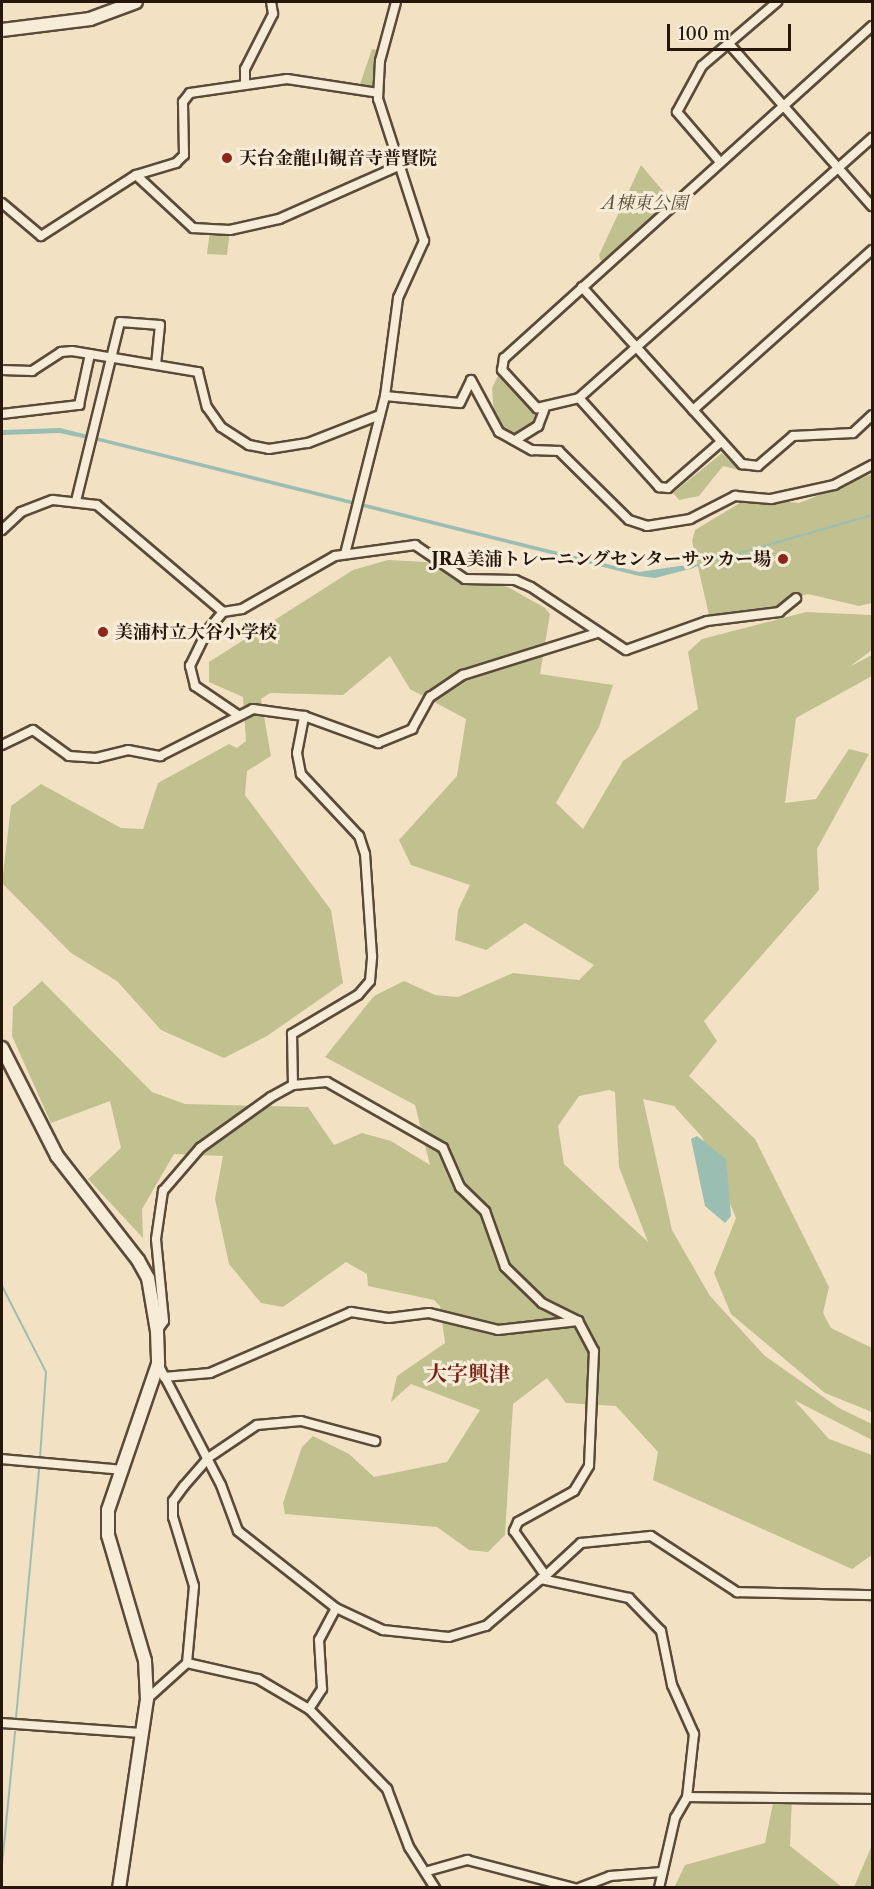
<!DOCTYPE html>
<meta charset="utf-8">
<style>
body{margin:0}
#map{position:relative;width:874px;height:1889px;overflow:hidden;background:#f2e2c3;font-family:"Libre Caslon Text","Noto Serif JP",serif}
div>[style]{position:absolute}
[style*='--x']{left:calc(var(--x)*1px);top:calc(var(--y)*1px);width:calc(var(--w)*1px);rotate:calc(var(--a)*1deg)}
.green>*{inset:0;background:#c1c18f}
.water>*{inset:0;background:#9bbeb3}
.stream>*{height:2px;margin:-1px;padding:0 1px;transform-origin:1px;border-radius:1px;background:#9bbeb3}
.roads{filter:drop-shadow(2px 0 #5a4a39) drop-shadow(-2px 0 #5a4a39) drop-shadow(0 2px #5a4a39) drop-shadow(0 -2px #5a4a39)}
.street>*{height:8px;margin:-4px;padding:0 4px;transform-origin:4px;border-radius:4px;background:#f7ecd8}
.secondary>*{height:12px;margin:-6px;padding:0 6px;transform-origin:6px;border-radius:6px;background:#f7ecd8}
.dots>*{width:16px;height:16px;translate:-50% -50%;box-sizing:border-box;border:3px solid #f7ecd8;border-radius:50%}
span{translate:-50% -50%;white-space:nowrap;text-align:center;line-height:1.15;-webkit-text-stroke:6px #f7ecd8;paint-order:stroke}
.poi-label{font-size:18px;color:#27170b;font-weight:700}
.left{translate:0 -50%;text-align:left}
.right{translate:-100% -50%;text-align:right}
.park-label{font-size:18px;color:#5d5239;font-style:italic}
.quarter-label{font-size:21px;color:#7a1f14;font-weight:700}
.frame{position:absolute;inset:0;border:3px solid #27170b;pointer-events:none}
.scale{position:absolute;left:667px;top:24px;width:124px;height:27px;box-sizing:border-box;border:3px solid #27170b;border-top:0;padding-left:8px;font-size:18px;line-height:21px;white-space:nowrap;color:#27170b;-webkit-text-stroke:4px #f7ecd8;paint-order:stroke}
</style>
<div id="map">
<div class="green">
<div style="clip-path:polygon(372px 49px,383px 51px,378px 93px,358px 90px)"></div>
<div style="clip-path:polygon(641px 165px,674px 204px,603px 268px,599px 255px)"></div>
<div style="clip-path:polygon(210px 230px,230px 230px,227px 255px,207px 254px)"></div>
<div style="clip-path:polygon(499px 374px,538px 417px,521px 436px,510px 435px,494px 415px,492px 388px)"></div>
<div style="clip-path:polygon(722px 453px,739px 470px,723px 466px,699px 496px,679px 500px,673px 493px)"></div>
<div style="clip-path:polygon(872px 474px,872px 603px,859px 606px,808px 594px,793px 598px,778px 612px,709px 615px,692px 541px,695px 530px,748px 498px,799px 503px)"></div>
<div style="clip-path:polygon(evenodd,388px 560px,426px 562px,465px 579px,508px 587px,545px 608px,550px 614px,540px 674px,613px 685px,599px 727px,556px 803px,583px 829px,623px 761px,698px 709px,688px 652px,702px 639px,806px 612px,872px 615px,872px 650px,849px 667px,872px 655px,872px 676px,796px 718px,785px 803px,816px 799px,849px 749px,869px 754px,817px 849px,819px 890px,704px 1021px,717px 1041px,689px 1076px,755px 1139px,829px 1287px,823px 1313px,831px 1328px,872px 1348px,872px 1412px,825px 1393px,731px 1314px,714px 1273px,736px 1218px,702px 1137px,674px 1106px,643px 1099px,672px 1230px,710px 1296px,765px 1356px,839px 1408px,872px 1424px,872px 1440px,794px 1400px,829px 1439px,872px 1455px,872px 1555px,852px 1569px,653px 1480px,658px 1452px,616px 1406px,566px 1403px,547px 1378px,513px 1404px,505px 1535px,488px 1552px,469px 1550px,437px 1527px,285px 1514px,283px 1503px,302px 1447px,313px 1436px,349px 1454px,374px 1477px,447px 1462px,480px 1410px,411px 1384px,391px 1402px,397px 1376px,445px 1343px,440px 1306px,434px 1300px,368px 1286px,367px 1274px,346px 1262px,283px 1307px,261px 1303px,229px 1264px,215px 1199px,223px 1156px,174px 1154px,142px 1209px,143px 1238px,88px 1179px,121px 1148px,110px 1101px,51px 1123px,12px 1036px,13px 1007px,42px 981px,152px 1092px,185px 1104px,308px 1107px,334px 1145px,362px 1133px,391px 1141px,430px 1165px,415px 1105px,325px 1057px,374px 996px,404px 981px,435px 995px,458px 997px,513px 973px,579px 980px,594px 965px,525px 923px,486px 950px,455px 940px,458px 910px,470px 885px,411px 865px,399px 840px,457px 776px,466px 719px,410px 689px,390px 656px,343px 695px,270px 693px,261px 699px,271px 756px,247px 771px,245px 795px,331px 910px,343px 983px,267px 1036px,224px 1058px,161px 1030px,117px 981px,71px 953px,2px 883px,11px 806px,41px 784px,121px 828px,143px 829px,158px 783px,229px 744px,237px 748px,246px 741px,243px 697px,209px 682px,209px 662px,353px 570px,388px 560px,609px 1090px,615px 1092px,619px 1167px,648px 1242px,564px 1164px,558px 1126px,579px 1096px,609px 1090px)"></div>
<div style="clip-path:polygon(774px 1798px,792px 1798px,790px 1846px,842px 1887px,674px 1888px,685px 1865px,765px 1843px)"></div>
<div style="clip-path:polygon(872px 1845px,872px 1887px,854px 1887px)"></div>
</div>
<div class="water">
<div style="clip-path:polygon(60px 428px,639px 572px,693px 564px,694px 568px,655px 578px,639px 576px,102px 442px,59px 433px,2px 435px,2px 430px)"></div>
<div style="clip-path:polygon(697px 1136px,726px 1159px,731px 1216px,725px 1223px,705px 1206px,691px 1139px)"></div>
</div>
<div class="stream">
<div style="--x:691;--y:567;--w:188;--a:-16"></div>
<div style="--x:2;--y:1286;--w:97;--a:62.9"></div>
<div style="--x:46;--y:1372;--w:85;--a:94"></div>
<div style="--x:16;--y:1718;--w:250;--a:-84.7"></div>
<div style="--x:2;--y:1865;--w:134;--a:-84.4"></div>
</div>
<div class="roads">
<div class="street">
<div style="--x:872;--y:26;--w:496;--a:137.9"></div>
<div style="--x:504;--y:358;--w:12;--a:99"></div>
<div style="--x:502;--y:370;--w:52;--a:47.4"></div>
<div style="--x:537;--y:408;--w:43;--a:-13.4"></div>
<div style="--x:579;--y:398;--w:392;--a:-41.6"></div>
<div style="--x:729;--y:44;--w:216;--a:48.6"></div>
<div style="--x:245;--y:85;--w:16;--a:-90"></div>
<div style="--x:245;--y:69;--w:62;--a:-63"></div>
<div style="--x:273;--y:14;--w:12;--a:-99"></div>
<div style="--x:720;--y:162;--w:66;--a:-130.7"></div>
<div style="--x:677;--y:112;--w:52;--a:-61.5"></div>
<div style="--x:702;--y:66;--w:99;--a:-40.5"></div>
<div style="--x:136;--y:175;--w:78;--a:42.9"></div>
<div style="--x:193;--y:228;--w:37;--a:3"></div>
<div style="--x:230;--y:230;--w:50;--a:-12.7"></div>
<div style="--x:279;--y:219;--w:133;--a:-23.9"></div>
<div style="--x:2;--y:203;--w:51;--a:40.2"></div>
<div style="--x:41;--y:236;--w:113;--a:-32.7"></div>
<div style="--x:136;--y:175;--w:42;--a:-16.7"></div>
<div style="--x:176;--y:163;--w:11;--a:-45"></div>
<div style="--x:184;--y:155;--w:53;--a:-91.1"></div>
<div style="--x:183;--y:102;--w:11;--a:-52"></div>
<div style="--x:190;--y:93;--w:98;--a:-8.2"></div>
<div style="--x:287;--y:79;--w:92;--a:8.7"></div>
<div style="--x:582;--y:287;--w:239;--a:47.9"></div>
<div style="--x:742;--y:464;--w:16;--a:7"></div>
<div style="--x:758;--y:466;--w:46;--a:-40.6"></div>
<div style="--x:793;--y:436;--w:60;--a:-2.9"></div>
<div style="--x:853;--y:433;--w:26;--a:-43"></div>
<div style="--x:2;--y:370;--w:30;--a:2"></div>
<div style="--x:32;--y:371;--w:35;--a:-33"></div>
<div style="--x:61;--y:352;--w:11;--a:-5"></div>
<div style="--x:72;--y:351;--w:128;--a:9.5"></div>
<div style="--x:198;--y:372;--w:36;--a:76"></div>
<div style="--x:207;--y:407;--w:24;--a:55"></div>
<div style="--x:221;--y:427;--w:33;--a:33"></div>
<div style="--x:249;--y:445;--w:20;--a:11"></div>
<div style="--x:269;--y:449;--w:39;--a:-9"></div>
<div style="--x:308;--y:443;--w:77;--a:-21.3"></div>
<div style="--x:385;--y:396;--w:75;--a:5.3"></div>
<div style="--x:460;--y:403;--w:25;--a:-64"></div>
<div style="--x:471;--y:380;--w:59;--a:61.7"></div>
<div style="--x:499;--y:432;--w:38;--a:29"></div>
<div style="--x:532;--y:450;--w:27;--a:2"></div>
<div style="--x:559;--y:451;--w:98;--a:44.6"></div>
<div style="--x:629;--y:520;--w:19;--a:18"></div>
<div style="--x:647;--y:526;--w:44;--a:-9.2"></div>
<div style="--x:690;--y:519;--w:51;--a:-27.1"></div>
<div style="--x:735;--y:496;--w:36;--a:5"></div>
<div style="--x:771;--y:499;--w:65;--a:-12.5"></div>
<div style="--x:834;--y:485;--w:43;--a:-27.8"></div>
<div style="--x:579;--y:398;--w:120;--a:48"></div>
<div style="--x:659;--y:487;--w:9;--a:6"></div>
<div style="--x:668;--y:488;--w:70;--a:-41"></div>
<div style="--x:693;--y:410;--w:240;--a:-41.8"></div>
<div style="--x:2;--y:414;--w:78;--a:-6.7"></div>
<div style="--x:79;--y:405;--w:52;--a:-77.8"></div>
<div style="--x:517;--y:439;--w:25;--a:-32"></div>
<div style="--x:538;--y:426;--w:17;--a:-69"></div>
<div style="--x:76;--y:501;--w:184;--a:-76.2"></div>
<div style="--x:120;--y:322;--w:40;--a:4.3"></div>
<div style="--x:160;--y:325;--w:40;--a:95.7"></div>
<div style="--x:2;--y:530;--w:26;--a:-43"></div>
<div style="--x:21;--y:512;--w:34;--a:-21"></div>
<div style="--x:53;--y:500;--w:44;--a:6.5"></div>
<div style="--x:97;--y:505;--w:165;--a:40.3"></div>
<div style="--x:345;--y:554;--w:163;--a:-75.8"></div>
<div style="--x:385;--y:396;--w:99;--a:-82.4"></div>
<div style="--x:398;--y:298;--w:63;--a:-65.5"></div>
<div style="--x:424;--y:241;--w:149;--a:-107.9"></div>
<div style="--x:378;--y:99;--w:38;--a:-87"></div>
<div style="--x:380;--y:61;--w:61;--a:-74.8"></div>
<div style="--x:238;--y:715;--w:52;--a:-146"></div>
<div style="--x:195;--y:686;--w:21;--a:-104"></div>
<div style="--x:190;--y:666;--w:39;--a:-64"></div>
<div style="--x:207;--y:631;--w:25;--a:-50"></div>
<div style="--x:223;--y:612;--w:19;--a:-9"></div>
<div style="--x:242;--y:609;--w:107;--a:-29.7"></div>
<div style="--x:335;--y:556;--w:81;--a:-7.8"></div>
<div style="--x:415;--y:545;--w:60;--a:34.2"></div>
<div style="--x:465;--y:579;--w:50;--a:1.1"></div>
<div style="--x:515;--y:580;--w:17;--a:24"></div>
<div style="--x:531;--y:587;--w:114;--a:33.6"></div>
<div style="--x:626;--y:650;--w:86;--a:-19.7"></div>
<div style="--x:707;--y:621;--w:73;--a:-7.1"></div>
<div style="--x:779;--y:612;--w:22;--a:-39"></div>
<div style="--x:2;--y:745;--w:34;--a:-26"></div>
<div style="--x:33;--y:730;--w:44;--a:35.8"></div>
<div style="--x:69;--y:756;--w:27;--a:4"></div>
<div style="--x:96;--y:758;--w:33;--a:-14"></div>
<div style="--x:128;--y:750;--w:33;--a:11"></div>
<div style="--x:160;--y:756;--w:104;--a:-26.8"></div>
<div style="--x:253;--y:709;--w:51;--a:7.8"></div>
<div style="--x:304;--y:716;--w:79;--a:20"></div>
<div style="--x:378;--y:743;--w:37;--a:-22"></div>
<div style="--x:412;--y:729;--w:37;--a:-61"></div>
<div style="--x:430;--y:697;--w:40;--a:-34"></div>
<div style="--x:463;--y:675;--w:140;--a:-17.4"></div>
<div style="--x:293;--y:1085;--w:51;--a:-91.1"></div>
<div style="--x:292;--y:1034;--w:77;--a:-30.6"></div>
<div style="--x:358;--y:995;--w:18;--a:-49"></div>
<div style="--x:370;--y:981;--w:25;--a:-85"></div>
<div style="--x:372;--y:956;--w:102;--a:-93.9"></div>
<div style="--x:365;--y:854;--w:19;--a:-108"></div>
<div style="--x:359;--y:836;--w:85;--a:-133.1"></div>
<div style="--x:301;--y:774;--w:21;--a:-101"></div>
<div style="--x:297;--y:753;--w:38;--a:-79"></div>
<div style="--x:157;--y:1331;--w:12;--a:-55"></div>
<div style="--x:164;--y:1321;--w:82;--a:-95.6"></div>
<div style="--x:156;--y:1239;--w:49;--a:-81.7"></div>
<div style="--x:163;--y:1191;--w:57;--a:-49.3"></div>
<div style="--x:200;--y:1148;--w:87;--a:-35.7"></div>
<div style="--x:271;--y:1097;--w:25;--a:-29"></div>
<div style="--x:293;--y:1085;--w:34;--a:-5"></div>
<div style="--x:327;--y:1082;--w:133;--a:29.6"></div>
<div style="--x:443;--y:1148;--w:43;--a:66.4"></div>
<div style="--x:460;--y:1187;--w:35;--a:44"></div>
<div style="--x:485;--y:1211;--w:59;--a:70.3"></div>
<div style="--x:505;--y:1267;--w:52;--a:44.2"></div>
<div style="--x:542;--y:1303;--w:40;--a:26.6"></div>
<div style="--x:578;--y:1321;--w:34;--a:62"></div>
<div style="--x:594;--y:1351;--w:115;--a:92.5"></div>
<div style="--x:589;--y:1466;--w:29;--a:121"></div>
<div style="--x:574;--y:1491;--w:64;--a:151"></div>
<div style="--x:518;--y:1522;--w:10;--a:114"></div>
<div style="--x:514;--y:1531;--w:54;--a:54.8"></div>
<div style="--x:158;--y:1364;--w:136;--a:62.5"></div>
<div style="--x:221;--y:1485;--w:49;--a:69.7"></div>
<div style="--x:238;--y:1531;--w:125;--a:38.2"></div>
<div style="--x:336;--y:1608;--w:52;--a:25.1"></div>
<div style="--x:383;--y:1630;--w:66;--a:6.1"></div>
<div style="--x:449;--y:1637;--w:39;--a:-17"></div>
<div style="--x:486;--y:1626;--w:72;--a:-40.5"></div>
<div style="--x:541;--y:1579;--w:90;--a:12.2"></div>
<div style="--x:629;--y:1598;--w:46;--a:45.9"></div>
<div style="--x:661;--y:1631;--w:55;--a:78.5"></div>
<div style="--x:672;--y:1685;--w:54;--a:65.8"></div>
<div style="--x:694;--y:1734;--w:63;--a:96.3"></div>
<div style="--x:164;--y:1377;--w:46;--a:-5"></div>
<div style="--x:210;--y:1373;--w:154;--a:-23.4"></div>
<div style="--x:351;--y:1312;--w:38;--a:9"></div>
<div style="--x:389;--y:1318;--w:40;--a:-7.1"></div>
<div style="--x:429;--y:1313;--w:71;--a:13.8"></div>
<div style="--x:498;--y:1330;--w:81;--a:-6.4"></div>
<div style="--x:2;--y:1459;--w:121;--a:5.2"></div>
<div style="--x:542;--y:1579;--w:53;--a:-42.7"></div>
<div style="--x:581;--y:1543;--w:70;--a:-5.7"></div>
<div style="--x:651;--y:1536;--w:103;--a:33.1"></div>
<div style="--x:737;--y:1592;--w:135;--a:1.3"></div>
<div style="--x:187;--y:1663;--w:77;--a:-84.8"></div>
<div style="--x:194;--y:1586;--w:72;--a:-106.9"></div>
<div style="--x:173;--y:1517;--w:16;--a:-90"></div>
<div style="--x:173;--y:1501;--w:19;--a:-54"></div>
<div style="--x:184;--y:1486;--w:37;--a:-49"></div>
<div style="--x:208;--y:1458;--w:59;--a:-34"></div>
<div style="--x:257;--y:1425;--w:44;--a:-5.2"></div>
<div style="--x:301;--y:1421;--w:77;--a:15.1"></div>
<div style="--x:147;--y:1699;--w:54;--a:-42"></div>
<div style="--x:187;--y:1663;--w:73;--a:12.7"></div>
<div style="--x:258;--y:1679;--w:59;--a:30.5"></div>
<div style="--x:309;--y:1709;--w:112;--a:45.7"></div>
<div style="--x:387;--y:1789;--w:62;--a:69.2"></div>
<div style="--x:409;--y:1847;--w:49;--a:57.6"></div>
<div style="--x:309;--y:1709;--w:24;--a:-57"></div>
<div style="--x:322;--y:1689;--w:49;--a:-93.5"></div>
<div style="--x:319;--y:1640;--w:36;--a:-62"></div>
<div style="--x:2;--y:1723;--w:139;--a:4.1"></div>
<div style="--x:428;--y:1871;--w:41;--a:-15.8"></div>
<div style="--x:467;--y:1860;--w:111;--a:14.7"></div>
<div style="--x:579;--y:1888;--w:33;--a:-21"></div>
<div style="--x:610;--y:1876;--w:52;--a:-4.4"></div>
<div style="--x:659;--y:1888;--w:72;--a:-77.1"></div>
<div style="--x:675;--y:1818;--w:24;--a:-60"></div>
<div style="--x:687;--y:1797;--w:185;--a:0.6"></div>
</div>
<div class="secondary">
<div style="--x:2;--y:30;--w:89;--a:-7.1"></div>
<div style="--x:90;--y:19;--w:49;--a:-20.3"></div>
<div style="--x:2;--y:1048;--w:121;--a:63"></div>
<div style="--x:57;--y:1156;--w:132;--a:52.1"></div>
<div style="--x:138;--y:1260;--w:21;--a:61"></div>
<div style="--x:148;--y:1278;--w:54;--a:80.4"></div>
<div style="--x:157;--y:1331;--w:33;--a:88"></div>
<div style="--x:158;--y:1364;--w:154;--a:108.9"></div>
<div style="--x:108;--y:1510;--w:25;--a:90"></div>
<div style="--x:108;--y:1535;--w:131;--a:73.6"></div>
<div style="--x:145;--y:1661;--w:38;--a:87"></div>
<div style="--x:147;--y:1699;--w:191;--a:98.4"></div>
</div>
</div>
<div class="dots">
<div style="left:227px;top:158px;background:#8f2418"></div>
<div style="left:783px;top:559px;background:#8f2418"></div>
<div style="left:103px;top:632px;background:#8f2418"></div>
</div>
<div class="poi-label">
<span class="left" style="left:239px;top:158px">天台金龍山観音寺普賢院</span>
<span class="right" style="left:771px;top:559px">JRA美浦トレーニングセンターサッカー場</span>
<span class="left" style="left:115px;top:632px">美浦村立大谷小学校</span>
</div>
<div class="park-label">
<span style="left:645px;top:203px">A棟東公園</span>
</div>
<div class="quarter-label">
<span style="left:468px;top:1374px">大字興津</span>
</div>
<div class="frame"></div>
<div class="scale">100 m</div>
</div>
